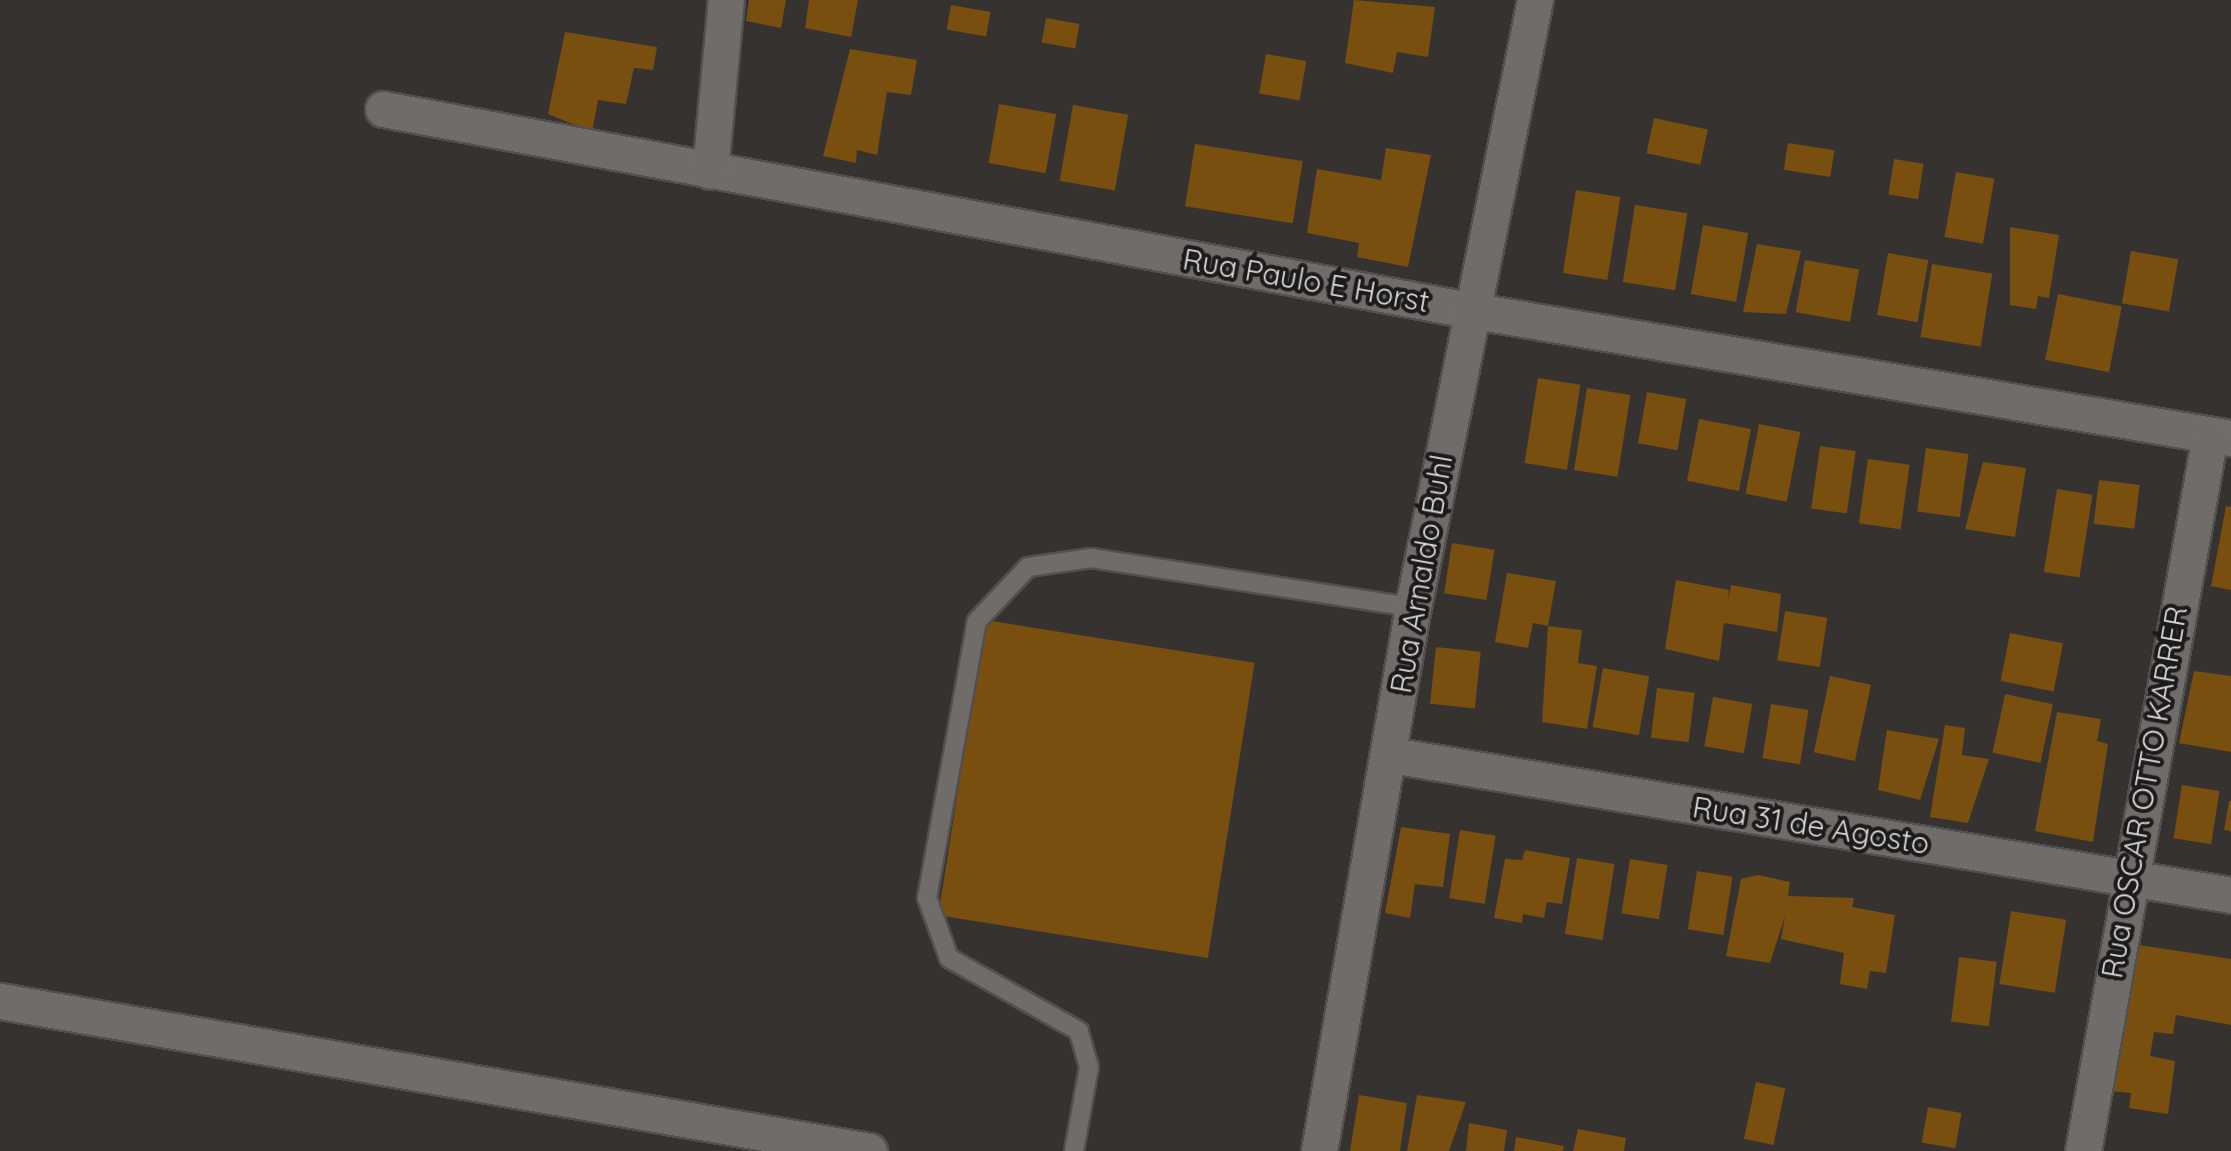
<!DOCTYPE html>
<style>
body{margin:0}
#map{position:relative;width:2231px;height:1151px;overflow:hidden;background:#363230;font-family:Quicksand,sans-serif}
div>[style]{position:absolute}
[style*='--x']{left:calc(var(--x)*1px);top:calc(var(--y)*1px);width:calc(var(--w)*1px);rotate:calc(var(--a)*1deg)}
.building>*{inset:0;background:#784f0f;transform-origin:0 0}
.roads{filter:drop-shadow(2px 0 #52504e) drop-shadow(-2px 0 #52504e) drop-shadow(0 2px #52504e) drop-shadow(0 -2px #52504e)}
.service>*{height:18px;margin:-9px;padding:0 9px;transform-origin:9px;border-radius:9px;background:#706c6a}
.minor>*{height:35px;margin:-17.5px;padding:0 17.5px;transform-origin:17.5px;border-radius:17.5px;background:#706c6a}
span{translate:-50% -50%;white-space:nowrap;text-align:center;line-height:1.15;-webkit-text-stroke:8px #1c1a1a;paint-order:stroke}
.street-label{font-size:30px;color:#dcdad9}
</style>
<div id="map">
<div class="building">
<div style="clip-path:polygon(749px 0,786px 0,781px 28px,746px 21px)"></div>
<div style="clip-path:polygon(809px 0,858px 0,851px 37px,805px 28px)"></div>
<div style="clip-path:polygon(1354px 0,1435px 7px,1428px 57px,1397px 52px,1393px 73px,1345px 63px)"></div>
<div style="left:951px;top:5px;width:40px;height:25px;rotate:10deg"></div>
<div style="left:1046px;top:18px;width:34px;height:25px;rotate:10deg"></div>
<div style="clip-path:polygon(565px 32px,657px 47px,653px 70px,634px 68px,626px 104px,598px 100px,592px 132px,548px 114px)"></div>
<div style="clip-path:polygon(850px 49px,917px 60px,911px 95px,887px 92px,877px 155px,857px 150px,856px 163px,823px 156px)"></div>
<div style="left:1266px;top:54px;width:41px;height:40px;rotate:10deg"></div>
<div style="left:999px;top:104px;width:58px;height:60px;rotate:10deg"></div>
<div style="left:1073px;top:105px;width:56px;height:77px;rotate:10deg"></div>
<div style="left:1654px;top:118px;width:55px;height:36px;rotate:12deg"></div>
<div style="left:1788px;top:143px;width:47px;height:27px;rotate:9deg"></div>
<div style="left:1195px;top:144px;width:109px;height:63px;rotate:9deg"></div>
<div style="clip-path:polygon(1386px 148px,1431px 155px,1408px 267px,1357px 257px,1359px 243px,1307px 233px,1317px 169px,1381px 180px)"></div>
<div style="left:1894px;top:159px;width:30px;height:36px;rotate:9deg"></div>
<div style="left:1956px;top:172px;width:39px;height:66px;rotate:10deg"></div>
<div style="left:1576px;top:190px;width:45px;height:84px;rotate:9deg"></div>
<div style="left:1635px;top:205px;width:53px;height:78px;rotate:9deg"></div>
<div style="left:1703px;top:225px;width:46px;height:70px;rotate:10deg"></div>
<div style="clip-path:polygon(2010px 227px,2059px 235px,2049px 298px,2038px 296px,2036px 309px,2010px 305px)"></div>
<div style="clip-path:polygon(1757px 244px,1801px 251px,1786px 314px,1743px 312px)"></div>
<div style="left:2131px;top:251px;width:48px;height:53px;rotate:10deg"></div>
<div style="left:1888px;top:253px;width:41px;height:63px;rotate:10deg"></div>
<div style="left:1805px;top:260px;width:55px;height:53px;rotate:10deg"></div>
<div style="left:1932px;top:264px;width:61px;height:74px;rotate:9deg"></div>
<div style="left:2058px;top:294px;width:65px;height:67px;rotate:11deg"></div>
<div style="left:1538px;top:378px;width:43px;height:86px;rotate:9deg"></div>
<div style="left:1587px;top:388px;width:44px;height:83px;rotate:9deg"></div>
<div style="left:1647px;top:392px;width:40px;height:52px;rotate:10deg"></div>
<div style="left:1699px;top:419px;width:53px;height:63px;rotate:11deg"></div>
<div style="left:1759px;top:424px;width:42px;height:71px;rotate:11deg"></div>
<div style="left:1820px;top:446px;width:36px;height:63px;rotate:8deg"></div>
<div style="left:1926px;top:448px;width:43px;height:64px;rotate:8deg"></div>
<div style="left:1868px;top:459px;width:42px;height:65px;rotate:8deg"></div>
<div style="clip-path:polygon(1983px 462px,2026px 468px,2015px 537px,1965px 529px)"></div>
<div style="left:2099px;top:480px;width:41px;height:44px;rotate:7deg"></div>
<div style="left:2057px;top:489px;width:36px;height:84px;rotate:9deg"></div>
<div style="clip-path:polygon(2226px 506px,2231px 507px,2231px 590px,2211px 586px)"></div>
<div style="left:1452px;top:543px;width:43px;height:51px;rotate:9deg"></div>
<div style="clip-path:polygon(1507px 573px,1556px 581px,1548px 626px,1533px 623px,1528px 648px,1495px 642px)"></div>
<div style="clip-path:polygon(1676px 580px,1729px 590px,1728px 602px,1731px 585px,1781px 594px,1777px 632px,1724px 623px,1719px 661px,1665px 649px)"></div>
<div style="left:1785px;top:611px;width:43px;height:50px;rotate:9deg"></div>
<div style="left:985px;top:620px;width:273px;height:299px;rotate:9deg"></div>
<div style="clip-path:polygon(1548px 626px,1582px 630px,1578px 663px,1597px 666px,1587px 729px,1542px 722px)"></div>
<div style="left:2010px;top:633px;width:54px;height:49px;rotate:11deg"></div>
<div style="left:1436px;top:647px;width:45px;height:57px;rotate:6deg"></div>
<div style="left:1603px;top:668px;width:47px;height:60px;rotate:10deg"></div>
<div style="clip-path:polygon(2194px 671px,2231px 676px,2231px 752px,2179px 743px)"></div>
<div style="left:1830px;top:676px;width:42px;height:78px;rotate:12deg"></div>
<div style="left:1657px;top:688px;width:38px;height:50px;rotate:7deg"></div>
<div style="left:2005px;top:694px;width:49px;height:60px;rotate:12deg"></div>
<div style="left:1713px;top:697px;width:40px;height:50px;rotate:10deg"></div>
<div style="left:1771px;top:704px;width:38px;height:55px;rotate:9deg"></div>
<div style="clip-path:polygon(2057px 712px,2101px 719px,2097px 741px,2108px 744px,2093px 842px,2035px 831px)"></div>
<div style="clip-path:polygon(1945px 725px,1965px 728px,1962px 755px,1989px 759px,1968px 823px,1930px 817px)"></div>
<div style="clip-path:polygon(1887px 730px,1939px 739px,1920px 800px,1878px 790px)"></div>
<div style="left:2182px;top:785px;width:38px;height:54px;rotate:9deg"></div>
<div style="clip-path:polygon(2229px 801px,2231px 801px,2231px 831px,2224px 830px)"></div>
<div style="clip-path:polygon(1401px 827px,1450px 834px,1443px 887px,1415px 884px,1410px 918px,1385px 913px)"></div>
<div style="left:1460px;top:830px;width:36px;height:69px;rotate:9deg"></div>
<div style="clip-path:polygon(1525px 850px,1570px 858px,1562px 904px,1547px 902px,1544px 918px,1523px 914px,1522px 923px,1494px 918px,1505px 859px,1522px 860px)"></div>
<div style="left:1577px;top:858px;width:38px;height:77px;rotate:9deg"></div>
<div style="left:1630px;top:859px;width:38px;height:55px;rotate:9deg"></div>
<div style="left:1697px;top:871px;width:36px;height:59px;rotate:9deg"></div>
<div style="clip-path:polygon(1758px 875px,1790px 882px,1788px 896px,1854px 898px,1852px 907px,1895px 915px,1886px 973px,1870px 971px,1867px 989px,1840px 984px,1844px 953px,1781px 939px,1785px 916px,1770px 963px,1726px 956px,1741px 879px)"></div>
<div style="left:2011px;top:911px;width:56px;height:74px;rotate:9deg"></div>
<div style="clip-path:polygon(2133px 944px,2231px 959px,2231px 1025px,2176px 1015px,2173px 1034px,2154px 1032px,2150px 1056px,2175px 1061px,2168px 1114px,2129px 1108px,2131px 1093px,2110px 1091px)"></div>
<div style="left:1959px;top:957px;width:38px;height:65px;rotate:7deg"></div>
<div style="left:1756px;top:1082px;width:30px;height:58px;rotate:12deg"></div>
<div style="clip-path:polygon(1359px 1095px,1407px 1103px,1400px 1151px,1350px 1151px)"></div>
<div style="clip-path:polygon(1417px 1095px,1466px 1102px,1449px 1151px,1407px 1151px)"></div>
<div style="left:1928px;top:1107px;width:34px;height:36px;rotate:10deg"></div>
<div style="clip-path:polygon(1469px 1123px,1507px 1130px,1504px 1151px,1466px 1151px)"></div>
<div style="clip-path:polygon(1578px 1129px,1626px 1138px,1624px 1151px,1573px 1151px)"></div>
<div style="clip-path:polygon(1516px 1137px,1564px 1146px,1563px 1151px,1514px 1151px)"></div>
</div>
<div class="roads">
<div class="service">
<div style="--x:1074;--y:1151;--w:85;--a:-79.9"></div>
<div style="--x:1089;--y:1067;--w:37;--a:-106"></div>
<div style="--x:1079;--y:1031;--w:149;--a:-150.7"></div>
<div style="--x:949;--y:958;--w:64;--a:-110.1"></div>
<div style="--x:927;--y:898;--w:281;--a:-79.8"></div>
<div style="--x:977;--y:621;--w:74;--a:-46.6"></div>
<div style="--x:1028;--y:567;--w:64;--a:-8.1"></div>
<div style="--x:1091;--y:558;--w:326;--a:8.7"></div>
</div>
<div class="minor">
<div style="--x:383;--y:109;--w:1104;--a:10.49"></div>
<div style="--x:1469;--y:310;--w:773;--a:9.54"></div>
<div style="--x:710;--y:171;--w:172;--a:-84.7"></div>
<div style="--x:1391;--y:755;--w:852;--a:9.46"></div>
<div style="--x:0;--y:1001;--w:882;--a:9.79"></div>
<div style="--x:1319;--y:1151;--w:552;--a:-80.2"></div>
<div style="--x:1413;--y:607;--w:619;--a:-78.64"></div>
<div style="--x:2083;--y:1151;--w:727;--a:-79.94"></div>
</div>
</div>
<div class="street-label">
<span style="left:1306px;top:280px;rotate:10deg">Rua Paulo E Horst</span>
<span style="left:1421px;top:574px;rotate:-80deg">Rua Arnaldo Buhl</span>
<span style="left:2144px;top:792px;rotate:-80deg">Rua OSCAR OTTO KARRER</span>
<span style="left:1811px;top:825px;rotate:9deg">Rua 31 de Agosto</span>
</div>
</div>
